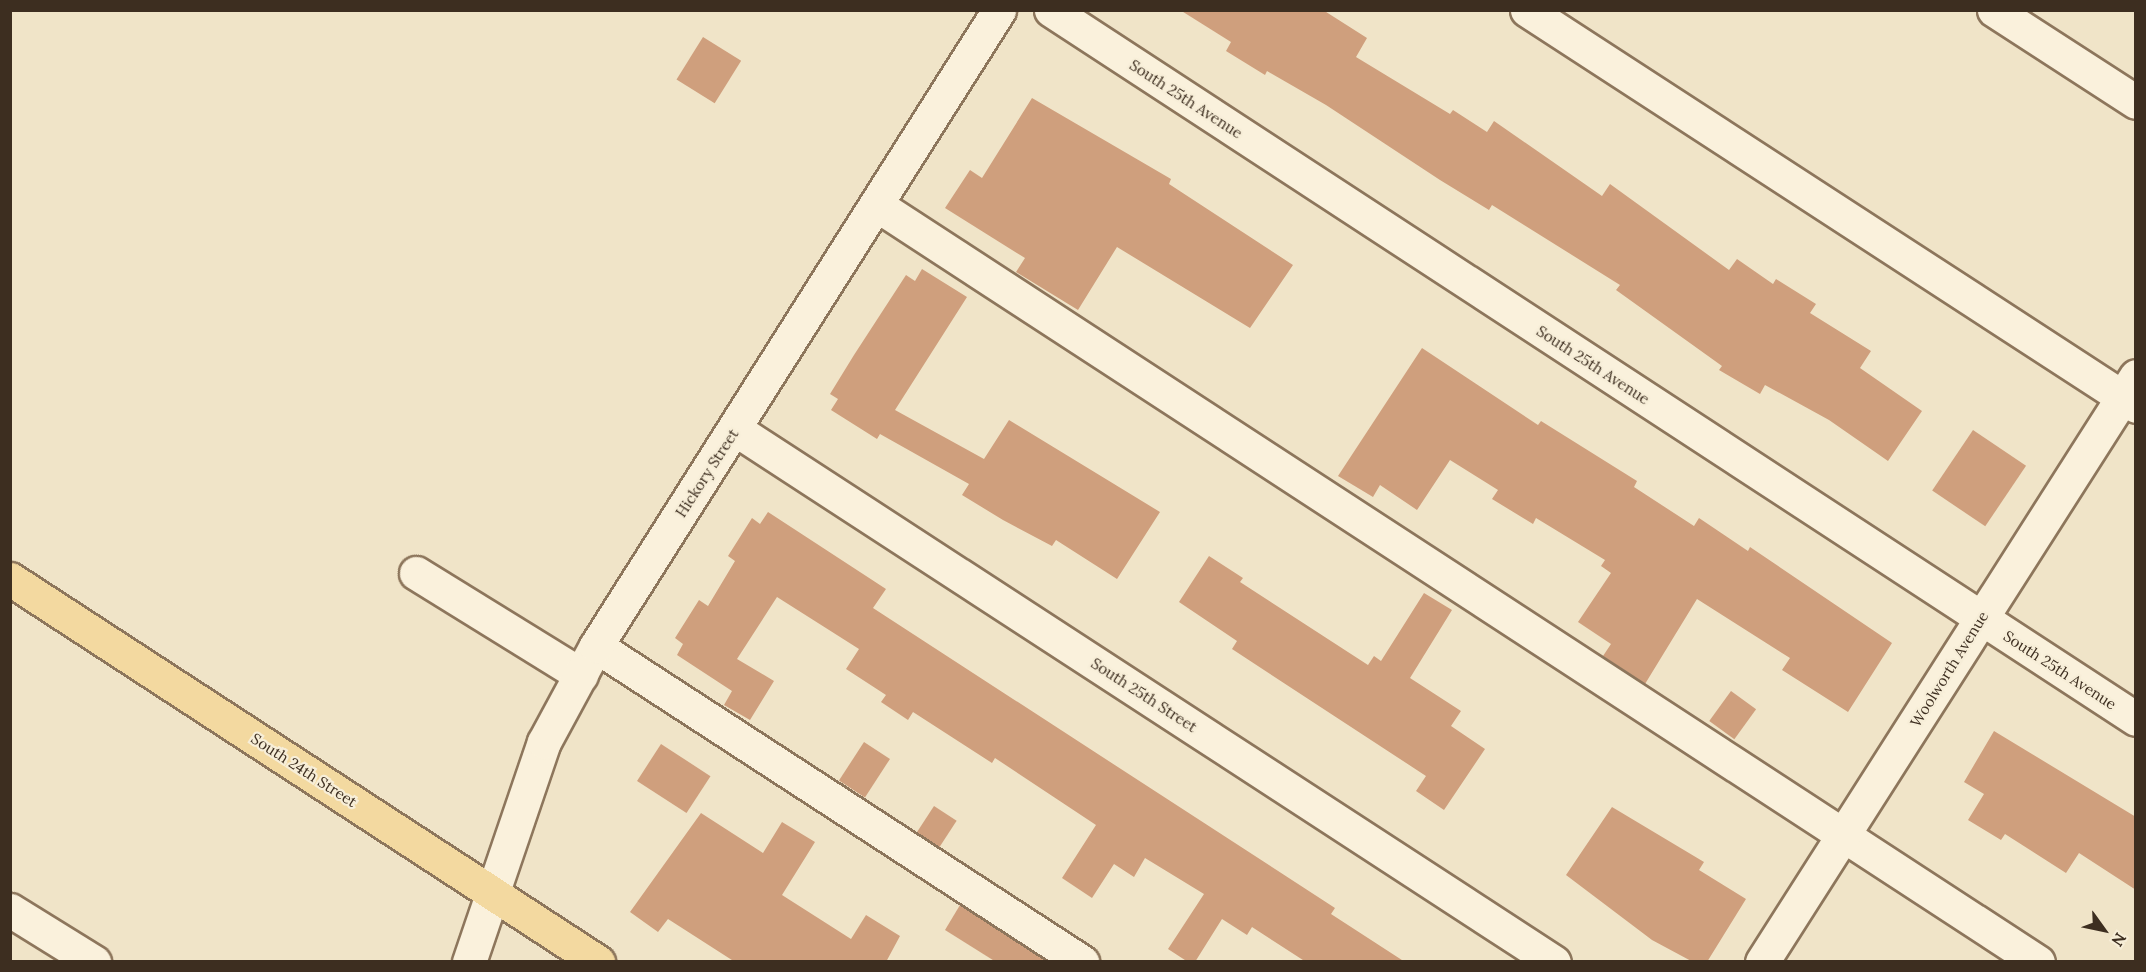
<!DOCTYPE html>
<style>
body{margin:0}
#map{position:relative;width:2146px;height:972px;overflow:hidden;background:#f0e4c8;font-family:Lora,serif}
div>[style]{position:absolute}
[style*='--x']{left:calc(var(--x)*1px);top:calc(var(--y)*1px);width:calc(var(--w)*1px);rotate:calc(var(--a)*1deg)}
.building>*{inset:0;background:#cf9f7d;transform-origin:0 0}
.roads{filter:drop-shadow(2px 0 #8d765c) drop-shadow(-2px 0 #8d765c) drop-shadow(0 2px #8d765c) drop-shadow(0 -2px #8d765c)}
.minor>*{height:33px;margin:-16.5px;padding:0 16.5px;transform-origin:16.5px;border-radius:16.5px;background:#faf1dc}
.major>*{height:33px;margin:-16.5px;padding:0 16.5px;transform-origin:16.5px;border-radius:16.5px;background:#f3d9a0}
span{translate:-50% -50%;white-space:nowrap;text-align:center;line-height:1.15;-webkit-text-stroke:4.5px #f7eed8;paint-order:stroke}
.street-label{font-size:15px;color:#3d2e20}
.frame{position:absolute;inset:0;border:12px solid #3d2e20;pointer-events:none}
.north{position:absolute;left:2074px;top:900px;width:60px;height:60px;-webkit-text-stroke:4px #f7eed8;paint-order:stroke;rotate:123deg;font-size:16px;font-weight:700;line-height:24px;text-align:center;color:#3d2e20}
.north::after{content:'';display:block;margin:auto;width:21px;height:27px;background:#3d2e20;clip-path:polygon(50% 0,100% 100%,50% 72%,0 100%)}
</style>
<div id="map">
<div class="building">
<div style="clip-path:polygon(1180px 10px,1323px 10px,1367px 38px,1356px 57px,1450px 114px,1453px 110px,1487px 132px,1494px 121px,1602px 196px,1610px 184px,1729px 270px,1737px 259px,1773px 284px,1776px 279px,1816px 304px,1810px 313px,1871px 351px,1860px 368px,1922px 411px,1888px 461px,1829px 420px,1765px 385px,1760px 394px,1719px 370px,1722px 366px,1616px 290px,1620px 285px,1492px 205px,1489px 210px,1440px 180px,1326px 105px,1267px 71px,1265px 75px,1226px 51px,1231px 42px)"></div>
<div style="left:703px;top:37px;width:45px;height:50px;rotate:32deg"></div>
<div style="clip-path:polygon(1032px 98px,1171px 179px,1169px 184px,1293px 265px,1250px 328px,1117px 247px,1078px 310px,1016px 272px,1025px 258px,945px 208px,970px 170px,982px 178px)"></div>
<div style="clip-path:polygon(922px 269px,967px 297px,895px 410px,984px 459px,1009px 420px,1160px 512px,1117px 579px,1056px 540px,1052px 546px,1003px 520px,962px 495px,969px 484px,880px 434px,877px 439px,831px 410px,838px 399px,830px 394px,854px 355px,906px 275px,915px 281px)"></div>
<div style="clip-path:polygon(1422px 348px,1538px 425px,1541px 421px,1637px 481px,1634px 487px,1694px 526px,1699px 518px,1748px 551px,1750px 547px,1892px 643px,1848px 712px,1782px 670px,1790px 658px,1697px 599px,1645px 684px,1603px 656px,1611px 644px,1578px 622px,1611px 573px,1601px 566px,1605px 560px,1536px 518px,1533px 524px,1492px 499px,1498px 490px,1450px 460px,1417px 510px,1380px 485px,1373px 497px,1338px 476px)"></div>
<div style="left:1973px;top:430px;width:64px;height:73px;rotate:34deg"></div>
<div style="clip-path:polygon(768px 512px,886px 589px,873px 608px,1335px 908px,1331px 914px,1405px 962px,1306px 962px,1252px 927px,1247px 935px,1222px 919px,1195px 962px,1188px 962px,1168px 949px,1204px 894px,1145px 858px,1134px 877px,1114px 864px,1092px 898px,1062px 878px,1096px 825px,995px 758px,992px 763px,913px 712px,908px 720px,881px 702px,886px 695px,846px 669px,859px 649px,777px 597px,737px 659px,774px 681px,750px 720px,724px 705px,732px 691px,677px 655px,683px 644px,675px 638px,699px 600px,708px 606px,735px 561px,728px 556px,752px 518px,760px 524px)"></div>
<div style="clip-path:polygon(1209px 556px,1243px 578px,1240px 582px,1368px 665px,1374px 656px,1381px 661px,1424px 593px,1452px 610px,1410px 678px,1461px 711px,1451px 726px,1485px 749px,1444px 810px,1416px 791px,1426px 776px,1232px 649px,1237px 641px,1179px 602px)"></div>
<div style="left:1731px;top:691px;width:31px;height:37px;rotate:36deg"></div>
<div style="clip-path:polygon(1994px 731px,2136px 817px,2136px 890px,2079px 853px,2066px 873px,2005px 834px,2001px 840px,1968px 820px,1984px 794px,1964px 782px)"></div>
<div style="left:864px;top:742px;width:31px;height:46px;rotate:33deg"></div>
<div style="left:661px;top:744px;width:59px;height:44px;rotate:33deg"></div>
<div style="left:934px;top:806px;width:27px;height:32px;rotate:33deg"></div>
<div style="clip-path:polygon(1612px 807px,1704px 862px,1699px 870px,1746px 899px,1707px 962px,1693px 962px,1652px 940px,1566px 875px)"></div>
<div style="clip-path:polygon(701px 813px,763px 853px,782px 822px,815px 842px,782px 895px,851px 939px,866px 915px,900px 936px,886px 962px,735px 962px,668px 919px,658px 932px,630px 912px)"></div>
<div style="clip-path:polygon(960px 905px,1047px 962px,996px 962px,945px 930px)"></div>
</div>
<div class="roads">
<div class="minor">
<div style="--x:1051;--y:10;--w:1296;--a:33.16"></div>
<div style="--x:1527;--y:10;--w:726;--a:33.03"></div>
<div style="--x:1994;--y:10;--w:169;--a:32.9"></div>
<div style="--x:877;--y:205;--w:1386;--a:33.11"></div>
<div style="--x:735;--y:429;--w:977;--a:33.06"></div>
<div style="--x:416;--y:573;--w:194;--a:31.7"></div>
<div style="--x:596;--y:646;--w:580;--a:33.03"></div>
<div style="--x:10;--y:910;--w:99;--a:31.8"></div>
<div style="--x:469;--y:962;--w:232;--a:-71.2"></div>
<div style="--x:544;--y:742;--w:109;--a:-61.6"></div>
<div style="--x:596;--y:646;--w:753;--a:-57.64"></div>
<div style="--x:1762;--y:962;--w:695;--a:-57.45"></div>
</div>
<div class="major">
<div style="--x:10;--y:579;--w:702;--a:33.08"></div>
</div>
</div>
<div class="street-label">
<span style="left:1186px;top:99px;rotate:33deg">South 25th Avenue</span>
<span style="left:1593px;top:365px;rotate:33deg">South 25th Avenue</span>
<span style="left:707px;top:473px;rotate:-57deg">Hickory Street</span>
<span style="left:1949px;top:669px;rotate:-58deg">Woolworth Avenue</span>
<span style="left:2060px;top:670px;rotate:33deg">South 25th Avenue</span>
<span style="left:1144px;top:695px;rotate:33deg">South 25th Street</span>
<span style="left:304px;top:770px;rotate:33deg">South 24th Street</span>
</div>
<div class="frame"></div>
<div class="north">N</div>
</div>
